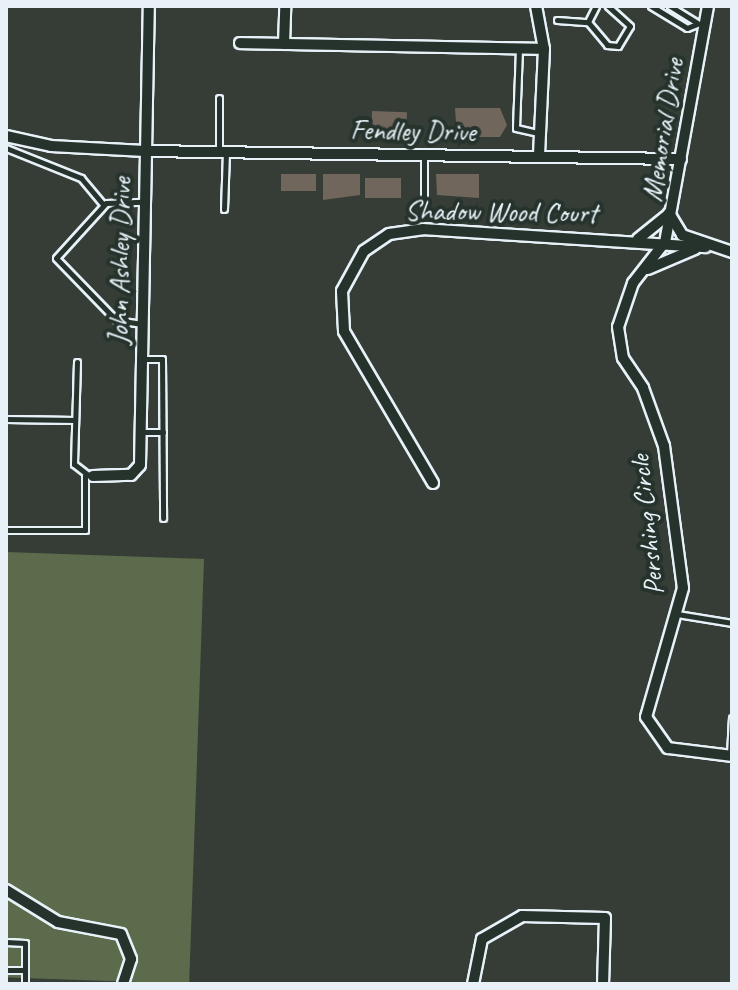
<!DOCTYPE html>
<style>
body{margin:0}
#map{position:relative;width:738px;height:990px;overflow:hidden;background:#353d36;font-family:Caveat,sans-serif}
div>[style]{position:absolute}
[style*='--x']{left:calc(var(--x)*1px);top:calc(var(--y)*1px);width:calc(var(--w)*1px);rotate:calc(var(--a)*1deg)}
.green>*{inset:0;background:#5d6b4d;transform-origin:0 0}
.building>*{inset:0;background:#71665c;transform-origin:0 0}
.roads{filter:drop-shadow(2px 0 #e8f1f8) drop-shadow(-2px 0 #e8f1f8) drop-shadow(0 2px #e8f1f8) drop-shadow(0 -2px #e8f1f8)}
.service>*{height:5px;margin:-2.5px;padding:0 2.5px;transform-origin:2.5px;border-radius:2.5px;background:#26332d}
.minor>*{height:10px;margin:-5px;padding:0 5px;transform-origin:5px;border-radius:5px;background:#26332d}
span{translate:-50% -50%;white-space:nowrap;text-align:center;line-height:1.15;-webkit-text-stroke:8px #26332d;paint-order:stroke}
.street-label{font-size:28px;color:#e8f1f8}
.frame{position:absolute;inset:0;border:8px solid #e8f1f8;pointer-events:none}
</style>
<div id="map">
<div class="green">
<div style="left:204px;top:559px;width:425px;height:198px;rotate:92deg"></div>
</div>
<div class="building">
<div style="clip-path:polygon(455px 108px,500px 108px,507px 125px,500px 137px,457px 137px)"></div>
<div style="left:372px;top:111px;width:35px;height:20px;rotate:2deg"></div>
<div style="left:281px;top:174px;width:35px;height:17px"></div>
<div style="clip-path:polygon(323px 174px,360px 174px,360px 195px,323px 200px)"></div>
<div style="clip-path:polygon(436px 174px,479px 174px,479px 198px,437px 195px)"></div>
<div style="left:365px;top:178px;width:36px;height:20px"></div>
</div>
<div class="roads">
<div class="service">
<div style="--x:596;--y:6;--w:18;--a:117"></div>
<div style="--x:588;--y:22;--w:30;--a:50"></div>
<div style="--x:607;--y:45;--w:11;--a:5"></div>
<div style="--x:618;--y:46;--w:23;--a:-59"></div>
<div style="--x:630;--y:26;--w:30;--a:-138"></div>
<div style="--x:651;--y:6;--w:42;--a:31.4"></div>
<div style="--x:687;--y:28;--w:11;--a:-22"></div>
<div style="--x:670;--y:6;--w:32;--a:32"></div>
<div style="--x:557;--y:20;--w:31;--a:4"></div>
<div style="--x:519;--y:49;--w:79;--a:92.2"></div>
<div style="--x:516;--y:128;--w:23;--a:13"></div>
<div style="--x:6;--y:148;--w:81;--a:21.8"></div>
<div style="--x:81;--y:178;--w:35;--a:50"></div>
<div style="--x:219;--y:151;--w:53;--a:-90"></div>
<div style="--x:424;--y:156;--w:52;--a:90"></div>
<div style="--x:224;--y:209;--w:56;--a:-88"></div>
<div style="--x:142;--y:324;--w:26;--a:-171"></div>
<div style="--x:116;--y:320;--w:86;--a:-134.1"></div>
<div style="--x:56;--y:258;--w:74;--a:-47.7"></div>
<div style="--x:106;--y:203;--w:38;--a:-2"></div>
<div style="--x:143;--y:359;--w:19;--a:0"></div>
<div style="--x:162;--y:359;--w:159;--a:89.6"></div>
<div style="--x:77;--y:362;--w:102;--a:91.7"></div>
<div style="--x:74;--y:464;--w:18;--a:38"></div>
<div style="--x:6;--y:419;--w:69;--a:0.8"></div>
<div style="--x:141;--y:432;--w:22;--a:0"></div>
<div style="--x:6;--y:530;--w:79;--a:0"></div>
<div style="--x:85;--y:530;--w:55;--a:-90"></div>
<div style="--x:677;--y:614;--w:56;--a:9.3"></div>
<div style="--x:730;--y:755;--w:37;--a:-87"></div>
<div style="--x:6;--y:942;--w:19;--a:3"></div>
<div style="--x:25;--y:943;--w:27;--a:90"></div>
<div style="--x:6;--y:970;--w:19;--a:0"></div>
<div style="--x:25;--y:970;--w:14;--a:90"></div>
</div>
<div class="minor">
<div style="--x:536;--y:6;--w:44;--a:79.5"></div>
<div style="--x:544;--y:49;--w:108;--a:92.7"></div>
<div style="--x:708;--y:6;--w:240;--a:100.3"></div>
<div style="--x:665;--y:242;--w:52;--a:128"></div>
<div style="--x:633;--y:283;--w:46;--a:108.8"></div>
<div style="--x:618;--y:327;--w:31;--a:81"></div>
<div style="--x:623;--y:358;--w:36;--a:56"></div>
<div style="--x:643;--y:388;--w:62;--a:70.1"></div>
<div style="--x:664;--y:446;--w:143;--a:82.4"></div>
<div style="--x:683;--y:588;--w:134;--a:106"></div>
<div style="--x:646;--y:717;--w:38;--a:55"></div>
<div style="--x:668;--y:748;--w:64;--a:7.1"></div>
<div style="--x:240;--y:43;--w:304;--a:1.1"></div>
<div style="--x:284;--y:44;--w:38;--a:-88"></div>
<div style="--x:6;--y:136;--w:46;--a:12.5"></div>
<div style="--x:51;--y:146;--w:94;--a:3"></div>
<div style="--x:145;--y:151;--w:536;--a:0.86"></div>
<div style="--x:669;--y:213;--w:26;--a:59"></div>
<div style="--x:682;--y:235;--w:53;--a:18.8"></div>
<div style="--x:638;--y:239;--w:38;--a:-39"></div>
<div style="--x:648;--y:269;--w:51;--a:-23.1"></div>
<div style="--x:93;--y:476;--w:38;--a:-2"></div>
<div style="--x:131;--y:475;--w:13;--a:-48"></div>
<div style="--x:140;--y:465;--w:459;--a:-88.9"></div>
<div style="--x:433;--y:483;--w:176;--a:-120.4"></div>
<div style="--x:344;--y:331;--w:40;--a:-92.9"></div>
<div style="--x:342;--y:291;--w:46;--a:-61.2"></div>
<div style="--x:364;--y:251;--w:30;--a:-34"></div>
<div style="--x:389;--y:234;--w:34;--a:-8"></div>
<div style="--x:423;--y:229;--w:283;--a:3.7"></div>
<div style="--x:6;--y:890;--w:61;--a:31.6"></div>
<div style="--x:58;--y:922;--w:64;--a:10.8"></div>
<div style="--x:121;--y:934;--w:27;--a:68"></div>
<div style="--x:131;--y:959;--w:26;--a:108"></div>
<div style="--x:473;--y:984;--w:46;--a:-78.7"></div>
<div style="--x:482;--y:939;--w:46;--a:-29.9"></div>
<div style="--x:522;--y:916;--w:83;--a:1.4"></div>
<div style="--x:605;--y:918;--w:66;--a:91.7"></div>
</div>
</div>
<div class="street-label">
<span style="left:663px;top:130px;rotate:-81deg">Memorial Drive</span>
<span style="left:413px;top:131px;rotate:1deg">Fendley Drive</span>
<span style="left:501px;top:212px;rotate:1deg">Shadow Wood Court</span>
<span style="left:120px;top:261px;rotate:-89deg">John Ashley Drive</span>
<span style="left:647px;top:525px;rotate:-96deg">Pershing Circle</span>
</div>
<div class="frame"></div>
</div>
